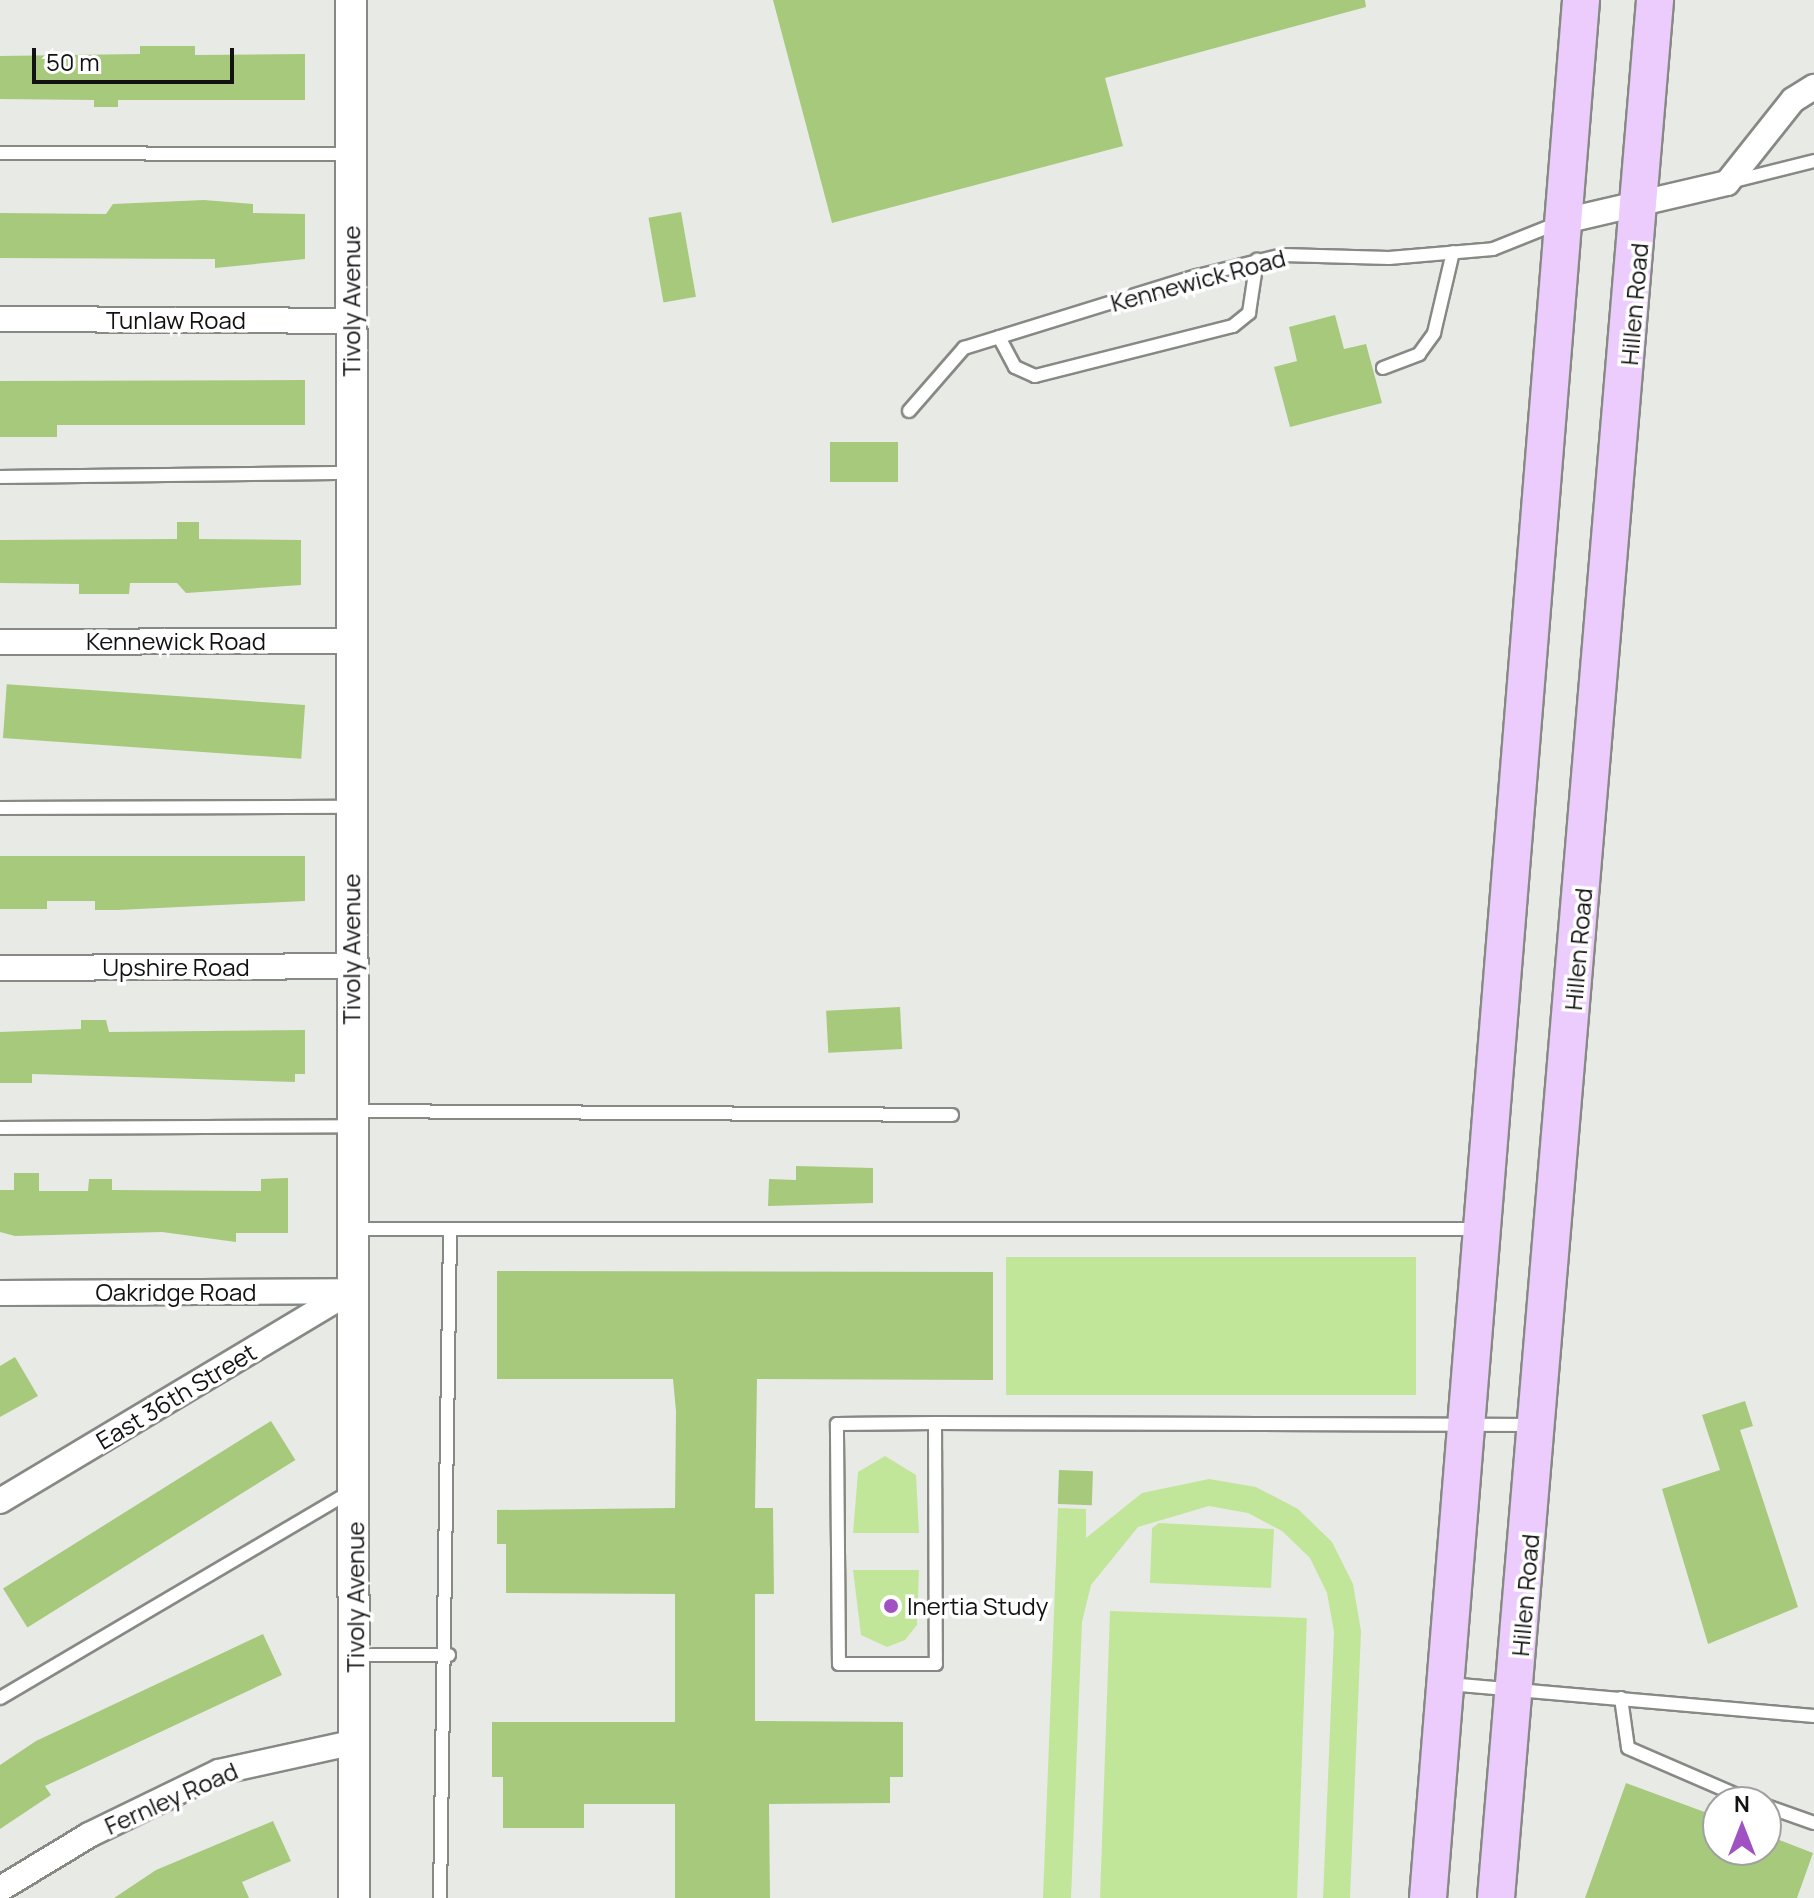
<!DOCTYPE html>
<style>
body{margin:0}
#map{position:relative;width:1814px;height:1898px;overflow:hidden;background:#e8eae6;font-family:Manrope,sans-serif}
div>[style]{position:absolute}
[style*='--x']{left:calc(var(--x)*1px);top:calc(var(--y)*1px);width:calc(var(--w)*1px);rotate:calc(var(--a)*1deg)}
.green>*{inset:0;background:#c2e699;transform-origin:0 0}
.building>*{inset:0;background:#a6c97c;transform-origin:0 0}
.roads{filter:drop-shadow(2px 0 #878985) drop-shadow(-2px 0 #878985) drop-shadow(0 2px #878985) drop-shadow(0 -2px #878985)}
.service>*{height:12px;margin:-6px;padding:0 6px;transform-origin:6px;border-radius:6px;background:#fff}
.minor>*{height:24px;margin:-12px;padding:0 12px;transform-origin:12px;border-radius:12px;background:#fff}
.tertiary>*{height:30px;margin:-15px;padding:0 15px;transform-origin:15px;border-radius:15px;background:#fff}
.primary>*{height:36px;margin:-18px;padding:0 18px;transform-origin:18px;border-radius:18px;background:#eccbfd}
.dots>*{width:22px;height:22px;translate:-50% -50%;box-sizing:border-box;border:4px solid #fff;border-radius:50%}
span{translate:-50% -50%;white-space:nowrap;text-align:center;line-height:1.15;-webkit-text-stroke:7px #fff;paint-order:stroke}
.street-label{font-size:24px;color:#111211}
.poi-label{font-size:24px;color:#111211}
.left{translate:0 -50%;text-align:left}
.north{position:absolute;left:1702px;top:1786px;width:80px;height:80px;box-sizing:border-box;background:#fff;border:2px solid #a0a0a0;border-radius:50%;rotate:0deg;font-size:22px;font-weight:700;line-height:32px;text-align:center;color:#111211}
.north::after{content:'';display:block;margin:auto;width:28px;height:36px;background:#a052c3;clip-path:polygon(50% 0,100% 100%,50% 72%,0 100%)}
.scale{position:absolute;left:32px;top:48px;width:202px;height:36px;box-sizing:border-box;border:4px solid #111211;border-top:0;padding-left:10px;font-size:24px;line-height:28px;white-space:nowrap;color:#111211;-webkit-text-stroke:6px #fff;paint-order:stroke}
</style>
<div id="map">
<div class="green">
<div style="left:1006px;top:1257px;width:410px;height:138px"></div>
<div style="clip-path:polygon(885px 1456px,916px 1475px,919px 1533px,853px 1533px,858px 1472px)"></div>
<div style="clip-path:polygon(1209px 1479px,1256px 1487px,1298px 1509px,1332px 1542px,1353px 1584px,1361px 1631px,1350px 1898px,1323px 1898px,1334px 1632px,1327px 1593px,1310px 1558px,1282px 1531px,1248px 1513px,1209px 1506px,1138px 1527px,1091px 1585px,1082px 1622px,1071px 1898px,1043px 1898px,1058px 1508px,1086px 1509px,1086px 1538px,1142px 1493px)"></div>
<div style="clip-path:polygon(1159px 1523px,1274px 1529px,1271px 1588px,1150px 1583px,1152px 1528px)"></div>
<div style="clip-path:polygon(853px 1570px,919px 1570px,917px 1625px,905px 1640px,887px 1647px,861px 1635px)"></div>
<div style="left:1110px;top:1611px;width:197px;height:287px;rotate:2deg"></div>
</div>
<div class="building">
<div style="clip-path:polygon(773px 0,1365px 0,1366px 7px,1105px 78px,1123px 146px,832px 223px)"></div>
<div style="clip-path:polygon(140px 46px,195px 46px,195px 55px,305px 54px,305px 100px,118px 100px,118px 107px,94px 107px,94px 100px,0 99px,0 56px,140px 54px)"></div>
<div style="clip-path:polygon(204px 200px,253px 204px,253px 213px,305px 214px,305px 259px,215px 268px,215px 259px,0 258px,0 213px,106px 214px,113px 204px)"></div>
<div style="left:681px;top:212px;width:86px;height:33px;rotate:80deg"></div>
<div style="clip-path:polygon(1335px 315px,1344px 349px,1366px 344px,1382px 403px,1290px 427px,1274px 367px,1297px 361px,1289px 327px)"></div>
<div style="clip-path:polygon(305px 380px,305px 425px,57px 425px,57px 437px,0 437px,0 381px)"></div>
<div style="left:898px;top:442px;width:40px;height:68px;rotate:90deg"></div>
<div style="clip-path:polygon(177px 522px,199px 522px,199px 539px,301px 540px,301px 585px,186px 593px,177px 583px,130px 583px,129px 594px,79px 594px,79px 584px,0 583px,0 540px,177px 539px)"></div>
<div style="left:305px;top:705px;width:54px;height:299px;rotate:94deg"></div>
<div style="clip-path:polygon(0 856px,305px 856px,305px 901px,118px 910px,95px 910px,95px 901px,47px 901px,47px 909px,0 909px)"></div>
<div style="left:900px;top:1007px;width:42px;height:74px;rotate:87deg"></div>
<div style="clip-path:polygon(81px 1020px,106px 1020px,109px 1032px,305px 1030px,305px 1074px,295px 1074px,295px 1082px,32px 1074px,32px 1083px,0 1083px,0 1032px,81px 1029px)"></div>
<div style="clip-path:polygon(796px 1166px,873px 1168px,873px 1203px,768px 1206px,769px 1179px,796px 1180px)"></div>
<div style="clip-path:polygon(14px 1173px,39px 1173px,39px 1191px,88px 1191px,89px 1179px,112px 1179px,112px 1190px,261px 1191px,261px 1179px,288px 1178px,288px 1233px,236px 1233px,236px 1242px,162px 1232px,15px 1236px,0 1232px,0 1190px,14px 1190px)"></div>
<div style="clip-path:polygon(497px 1271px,993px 1272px,993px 1380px,757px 1379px,755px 1508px,773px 1508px,774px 1594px,755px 1594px,755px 1721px,903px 1722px,903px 1777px,890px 1777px,890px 1803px,769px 1804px,770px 1898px,675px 1898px,675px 1804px,584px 1804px,584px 1828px,503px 1828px,503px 1777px,492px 1777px,492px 1722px,675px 1722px,675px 1594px,506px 1593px,506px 1544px,497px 1544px,497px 1510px,675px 1508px,676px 1411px,673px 1379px,497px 1379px)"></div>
<div style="clip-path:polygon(15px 1357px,38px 1396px,0 1417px,0 1366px)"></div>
<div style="clip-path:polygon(1745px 1401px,1753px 1426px,1740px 1430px,1798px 1607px,1708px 1644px,1662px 1489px,1720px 1470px,1702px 1415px)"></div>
<div style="left:271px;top:1421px;width:46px;height:316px;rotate:58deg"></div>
<div style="left:1059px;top:1470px;width:34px;height:34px;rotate:2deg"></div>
<div style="clip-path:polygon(263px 1634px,282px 1675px,45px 1786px,51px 1795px,0 1829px,0 1765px,36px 1741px)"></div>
<div style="clip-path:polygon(1626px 1783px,1718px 1817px,1718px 1850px,1766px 1850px,1766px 1835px,1813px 1853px,1797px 1898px,1585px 1898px)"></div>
<div style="clip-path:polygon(273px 1821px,291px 1861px,242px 1882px,249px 1898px,114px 1898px,156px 1870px)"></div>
</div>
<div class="roads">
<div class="service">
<div style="--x:0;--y:153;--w:351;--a:0.2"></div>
<div style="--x:1730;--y:182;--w:87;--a:-14"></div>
<div style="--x:999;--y:337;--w:34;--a:62"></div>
<div style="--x:1015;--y:367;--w:22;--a:24"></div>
<div style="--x:1035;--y:376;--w:204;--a:-14.2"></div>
<div style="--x:1233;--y:326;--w:21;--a:-39"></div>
<div style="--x:1249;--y:313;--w:54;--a:-81.4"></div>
<div style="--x:1383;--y:368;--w:39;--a:-21"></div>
<div style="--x:1419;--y:354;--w:26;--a:-54"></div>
<div style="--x:1434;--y:333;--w:83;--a:-76.8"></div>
<div style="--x:909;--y:411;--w:84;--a:-48.9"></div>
<div style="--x:964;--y:348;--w:244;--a:-17.2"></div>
<div style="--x:1197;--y:276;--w:89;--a:-13.7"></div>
<div style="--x:1283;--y:255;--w:106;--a:1.6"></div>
<div style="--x:1389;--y:258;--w:104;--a:-4.9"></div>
<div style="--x:1493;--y:249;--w:70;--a:-21.8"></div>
<div style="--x:0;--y:477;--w:351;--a:-0.7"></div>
<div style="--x:0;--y:808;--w:351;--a:-0.2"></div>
<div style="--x:354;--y:1111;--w:598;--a:0.38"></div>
<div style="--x:0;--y:1128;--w:351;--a:-0.3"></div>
<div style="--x:354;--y:1229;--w:1126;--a:0"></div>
<div style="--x:935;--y:1423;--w:241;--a:89.8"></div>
<div style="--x:936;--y:1664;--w:97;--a:180"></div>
<div style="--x:839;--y:1664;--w:240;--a:-90.5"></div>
<div style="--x:837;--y:1424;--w:98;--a:-0.6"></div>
<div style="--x:935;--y:1423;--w:597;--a:0.19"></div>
<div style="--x:355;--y:1655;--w:94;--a:0"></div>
<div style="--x:1449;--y:1684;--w:366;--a:5"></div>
<div style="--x:0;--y:1698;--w:408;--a:-30.5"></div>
<div style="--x:1621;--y:1698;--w:50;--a:82"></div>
<div style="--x:1628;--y:1748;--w:136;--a:23.4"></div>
<div style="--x:1766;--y:1806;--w:51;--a:19.5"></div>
<div style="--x:440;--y:1898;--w:668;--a:-89.14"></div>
</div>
<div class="minor">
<div style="--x:1564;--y:221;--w:167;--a:-13.1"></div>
<div style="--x:1727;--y:183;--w:106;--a:-51.5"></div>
<div style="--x:1793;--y:100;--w:25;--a:-32"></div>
<div style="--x:0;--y:319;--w:351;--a:0.3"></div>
<div style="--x:0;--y:642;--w:351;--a:-0.2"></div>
<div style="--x:0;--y:968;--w:351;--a:-0.3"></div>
<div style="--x:0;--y:1293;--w:350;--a:-0.3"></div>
<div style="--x:0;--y:1501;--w:409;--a:-30.9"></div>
<div style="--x:0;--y:1889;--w:104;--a:-31.2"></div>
<div style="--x:89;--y:1835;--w:144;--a:-25.9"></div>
<div style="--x:219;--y:1772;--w:140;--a:-12.4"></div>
</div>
<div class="tertiary">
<div style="--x:351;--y:0;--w:1898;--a:89.91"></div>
</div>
<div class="primary">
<div style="--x:1428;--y:1898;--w:1904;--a:-85.39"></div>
<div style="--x:1496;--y:1898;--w:1905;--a:-85.21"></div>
</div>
</div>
<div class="dots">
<div style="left:891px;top:1606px;background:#a052c3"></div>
</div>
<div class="street-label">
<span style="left:1198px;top:280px;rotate:-15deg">Kennewick Road</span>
<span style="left:351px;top:301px;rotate:-90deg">Tivoly Avenue</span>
<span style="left:1634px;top:304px;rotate:-85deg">Hillen Road</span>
<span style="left:176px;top:320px">Tunlaw Road</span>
<span style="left:176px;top:641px">Kennewick Road</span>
<span style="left:351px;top:949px;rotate:-90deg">Tivoly Avenue</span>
<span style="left:1578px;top:949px;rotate:-85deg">Hillen Road</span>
<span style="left:176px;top:967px">Upshire Road</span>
<span style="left:176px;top:1292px">Oakridge Road</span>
<span style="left:176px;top:1396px;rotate:-31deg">East 36th Street</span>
<span style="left:1525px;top:1595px;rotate:-85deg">Hillen Road</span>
<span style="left:355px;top:1597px;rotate:-90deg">Tivoly Avenue</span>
<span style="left:171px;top:1798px;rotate:-24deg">Fernley Road</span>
</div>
<div class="poi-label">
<span class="left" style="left:907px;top:1606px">Inertia Study</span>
</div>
<div class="north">N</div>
<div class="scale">50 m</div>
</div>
